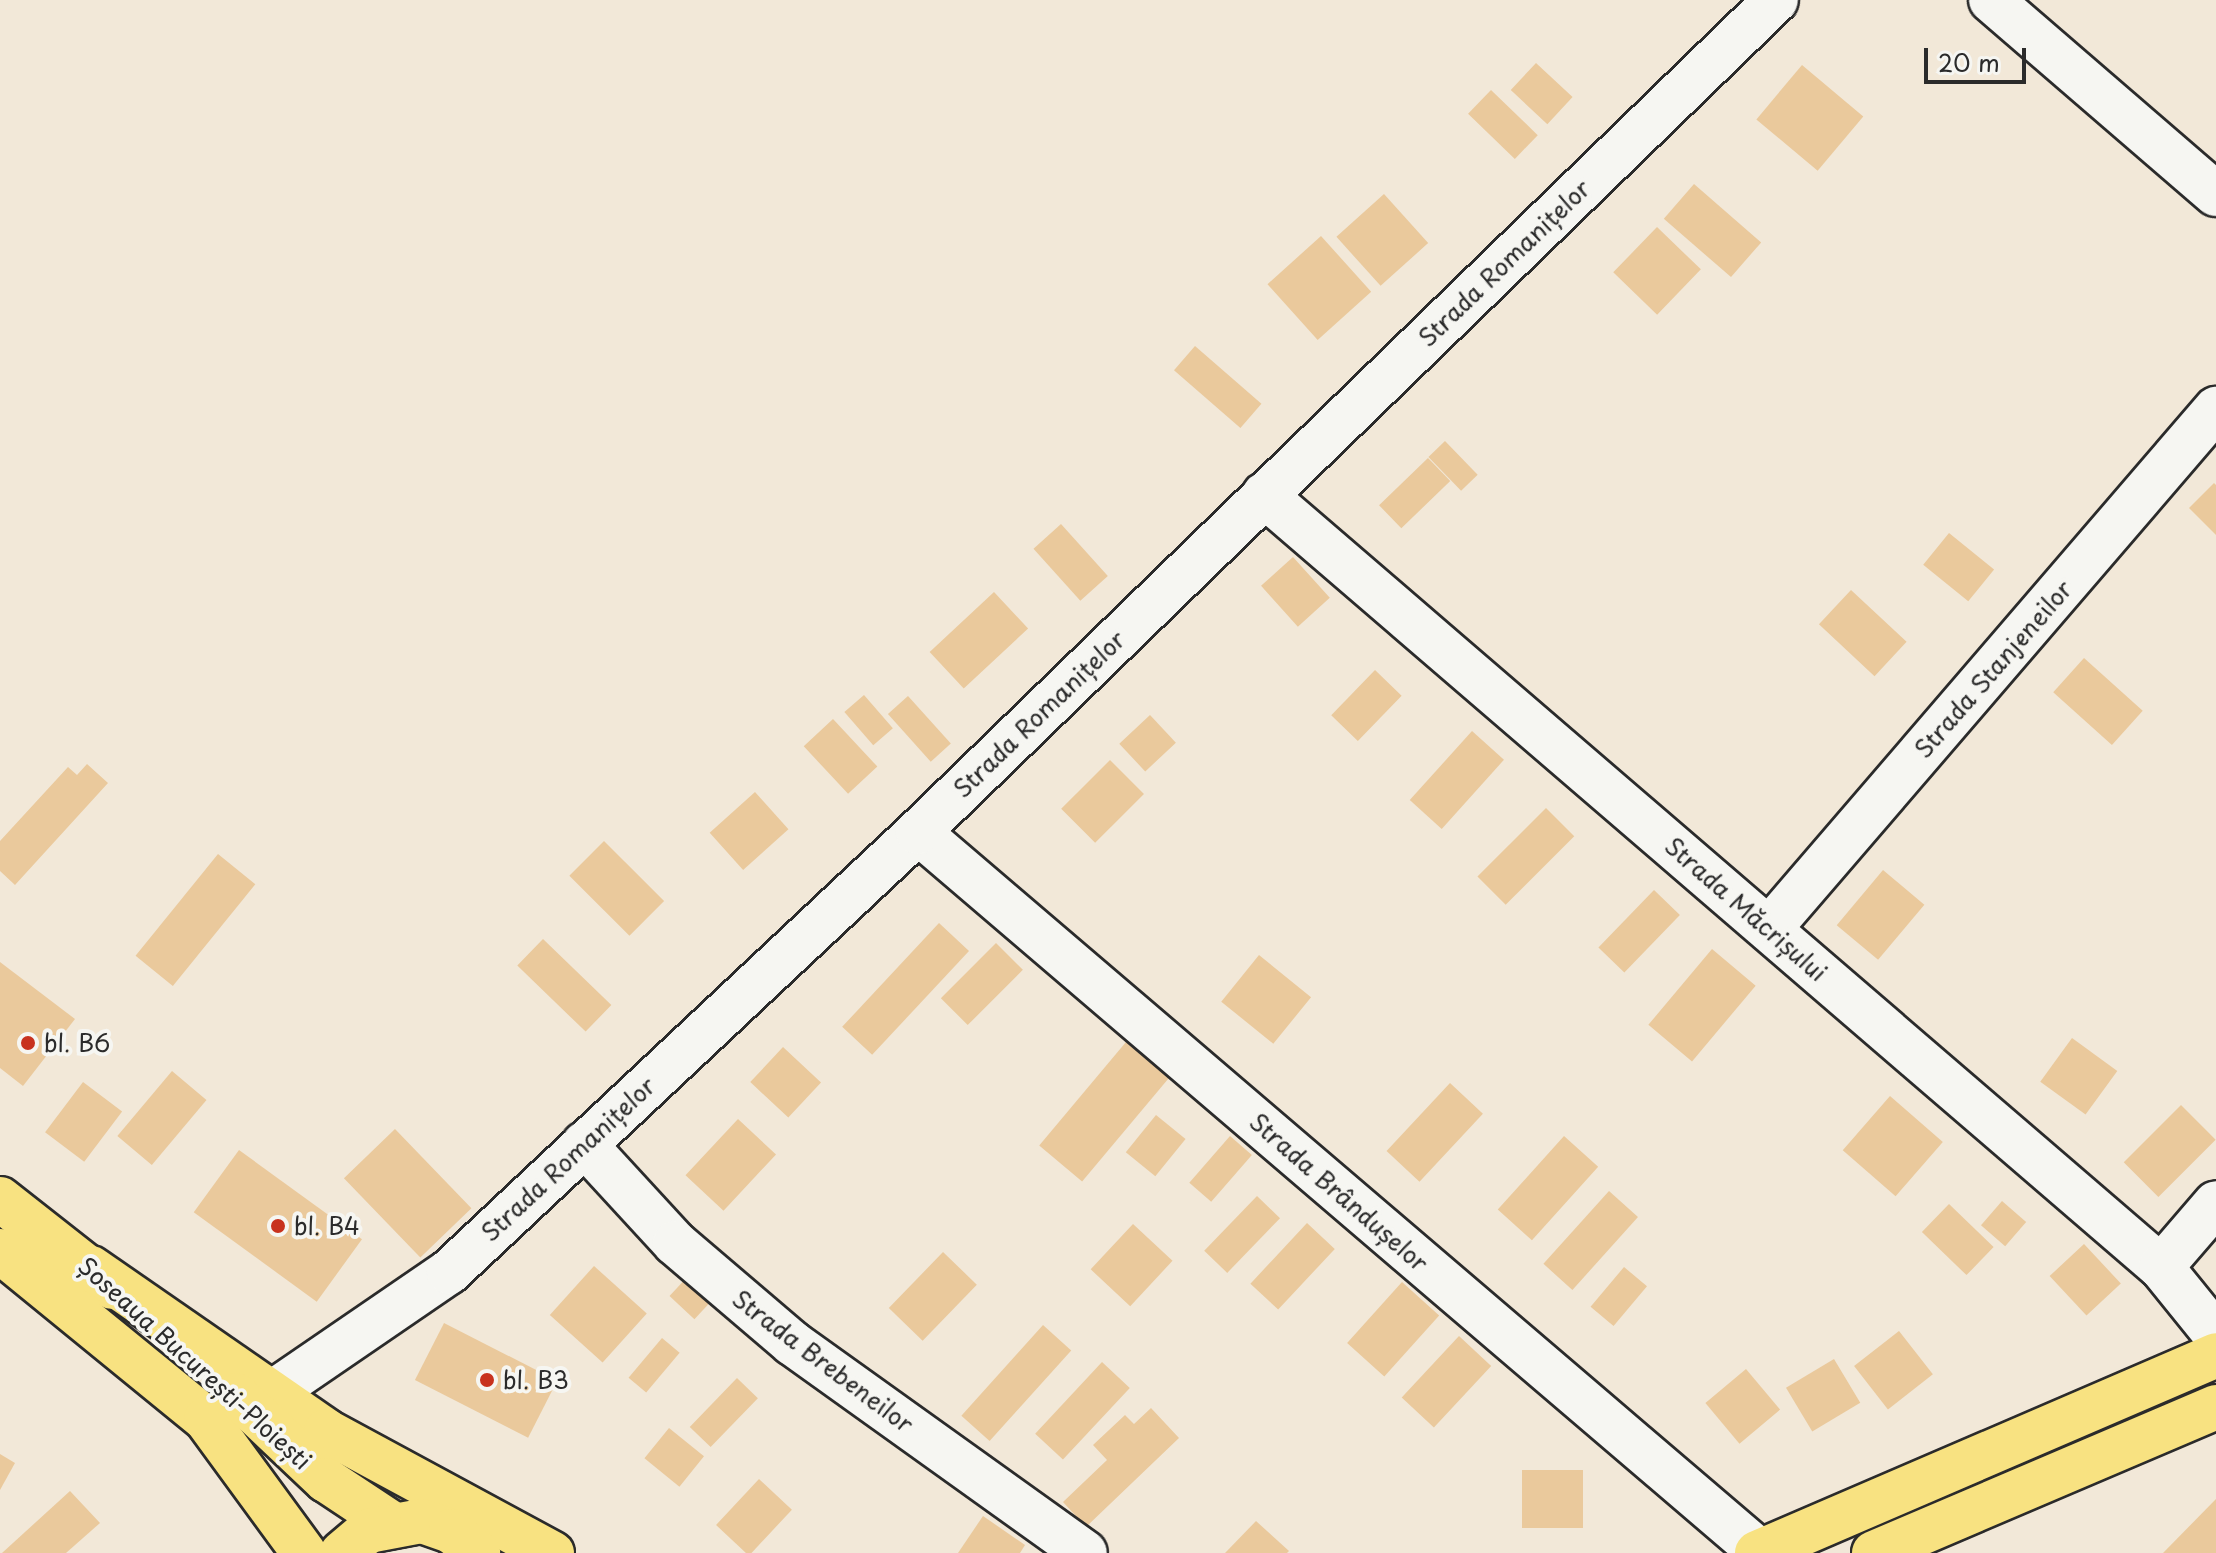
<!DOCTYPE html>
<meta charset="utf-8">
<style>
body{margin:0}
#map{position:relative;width:2216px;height:1553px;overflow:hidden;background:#f2e8d8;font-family:"Playpen Sans",sans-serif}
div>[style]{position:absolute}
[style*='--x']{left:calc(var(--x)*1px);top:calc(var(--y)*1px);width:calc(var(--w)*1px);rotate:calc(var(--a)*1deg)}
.building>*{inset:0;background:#eac99c;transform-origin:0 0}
.roads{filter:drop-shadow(2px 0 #2b2b2b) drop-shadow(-2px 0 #2b2b2b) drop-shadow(0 2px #2b2b2b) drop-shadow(0 -2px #2b2b2b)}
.minor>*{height:44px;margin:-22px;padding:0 22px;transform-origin:22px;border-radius:22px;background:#f6f6f2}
.highway>*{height:44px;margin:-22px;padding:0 22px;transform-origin:22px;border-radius:22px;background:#f8e281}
.dots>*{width:22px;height:22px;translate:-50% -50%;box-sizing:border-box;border:4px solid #f6f6f2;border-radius:50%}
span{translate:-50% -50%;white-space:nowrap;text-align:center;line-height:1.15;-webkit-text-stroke:8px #f6f6f2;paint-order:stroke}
.street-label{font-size:24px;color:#2b2b2b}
.poi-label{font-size:24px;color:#2b2b2b}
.left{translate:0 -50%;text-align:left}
.scale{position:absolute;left:1924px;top:48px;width:102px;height:36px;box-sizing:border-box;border:4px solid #2b2b2b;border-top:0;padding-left:10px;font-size:24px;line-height:28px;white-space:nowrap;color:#2b2b2b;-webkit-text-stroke:6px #f6f6f2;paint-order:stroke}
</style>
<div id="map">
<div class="building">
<div style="left:1536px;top:63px;width:50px;height:37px;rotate:43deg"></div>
<div style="left:1802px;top:65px;width:80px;height:71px;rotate:40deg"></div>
<div style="left:1491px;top:90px;width:65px;height:33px;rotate:44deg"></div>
<div style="left:1694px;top:184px;width:89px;height:46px;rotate:41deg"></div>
<div style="left:1384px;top:194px;width:66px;height:64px;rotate:48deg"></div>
<div style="left:1657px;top:227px;width:61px;height:63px;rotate:44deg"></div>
<div style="left:1321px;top:236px;width:75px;height:72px;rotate:48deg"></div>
<div style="left:1195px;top:346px;width:88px;height:32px;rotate:41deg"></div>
<div style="left:1445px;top:441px;width:47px;height:23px;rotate:46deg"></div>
<div style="left:1428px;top:458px;width:32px;height:68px;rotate:46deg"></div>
<div style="clip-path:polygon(2214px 483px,2216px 485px,2216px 535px,2189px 508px)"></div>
<div style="left:1061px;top:524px;width:70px;height:37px;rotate:48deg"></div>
<div style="left:1949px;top:533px;width:58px;height:41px;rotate:39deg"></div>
<div style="left:1293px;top:557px;width:55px;height:43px;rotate:48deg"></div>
<div style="left:1851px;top:590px;width:76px;height:47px;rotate:43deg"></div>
<div style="left:994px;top:592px;width:50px;height:88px;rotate:47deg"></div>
<div style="left:2084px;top:658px;width:79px;height:46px;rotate:42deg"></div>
<div style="left:1375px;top:670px;width:37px;height:63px;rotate:44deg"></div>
<div style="left:864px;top:695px;width:44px;height:26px;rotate:49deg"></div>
<div style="left:908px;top:696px;width:64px;height:27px;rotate:48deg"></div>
<div style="left:1150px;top:715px;width:38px;height:42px;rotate:47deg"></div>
<div style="left:833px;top:719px;width:65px;height:40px;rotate:47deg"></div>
<div style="left:1472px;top:731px;width:43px;height:93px;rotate:42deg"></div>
<div style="left:1110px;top:760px;width:48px;height:69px;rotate:45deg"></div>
<div style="clip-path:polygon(87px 764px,108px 783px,15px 885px,0 871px,0 841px,68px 767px,77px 775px)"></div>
<div style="left:755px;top:792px;width:50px;height:61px;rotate:48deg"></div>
<div style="left:1546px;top:808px;width:40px;height:97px;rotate:45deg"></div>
<div style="left:604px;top:841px;width:85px;height:49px;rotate:45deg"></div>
<div style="left:218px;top:854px;width:48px;height:131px;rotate:39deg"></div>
<div style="left:1883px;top:870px;width:54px;height:72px;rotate:40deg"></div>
<div style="left:1654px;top:890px;width:36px;height:80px;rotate:44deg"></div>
<div style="left:939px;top:923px;width:41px;height:142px;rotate:43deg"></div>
<div style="left:543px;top:939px;width:95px;height:37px;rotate:44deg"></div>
<div style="left:996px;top:943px;width:38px;height:78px;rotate:45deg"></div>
<div style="left:1712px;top:949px;width:57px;height:99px;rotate:40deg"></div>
<div style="left:1259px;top:955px;width:67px;height:60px;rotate:39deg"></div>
<div style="clip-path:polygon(0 962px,75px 1019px,23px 1086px,0 1068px)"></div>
<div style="left:2072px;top:1038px;width:56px;height:54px;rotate:36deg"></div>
<div style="left:1126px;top:1042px;width:56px;height:135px;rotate:40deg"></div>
<div style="left:783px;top:1047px;width:52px;height:48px;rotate:43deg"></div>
<div style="left:172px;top:1071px;width:45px;height:85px;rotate:40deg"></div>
<div style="left:83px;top:1082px;width:49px;height:63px;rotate:37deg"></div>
<div style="left:1450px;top:1083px;width:45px;height:93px;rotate:43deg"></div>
<div style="left:1890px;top:1096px;width:70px;height:72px;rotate:41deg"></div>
<div style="left:2181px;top:1105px;width:49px;height:81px;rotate:45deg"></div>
<div style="left:1156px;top:1115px;width:38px;height:48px;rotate:39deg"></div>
<div style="left:738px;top:1119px;width:52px;height:77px;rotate:43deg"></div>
<div style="left:395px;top:1129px;width:110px;height:71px;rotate:46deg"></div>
<div style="left:1230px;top:1136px;width:29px;height:62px;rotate:41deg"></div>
<div style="left:1564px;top:1136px;width:46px;height:99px;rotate:42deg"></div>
<div style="left:239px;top:1150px;width:152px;height:77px;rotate:36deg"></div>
<div style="left:1609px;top:1191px;width:39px;height:98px;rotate:42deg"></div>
<div style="left:1257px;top:1196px;width:32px;height:76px;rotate:44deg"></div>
<div style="left:2002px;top:1201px;width:32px;height:32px;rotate:41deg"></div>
<div style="left:1949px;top:1204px;width:62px;height:39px;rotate:44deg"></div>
<div style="left:1307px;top:1223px;width:38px;height:83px;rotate:43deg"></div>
<div style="left:1133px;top:1224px;width:54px;height:62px;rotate:43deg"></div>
<div style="left:2084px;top:1244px;width:54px;height:47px;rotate:47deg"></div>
<div style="left:943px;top:1252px;width:47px;height:78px;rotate:44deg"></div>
<div style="left:594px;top:1266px;width:71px;height:66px;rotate:42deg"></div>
<div style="left:1624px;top:1267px;width:30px;height:52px;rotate:40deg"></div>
<div style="left:690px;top:1274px;width:34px;height:30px;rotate:43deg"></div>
<div style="left:1402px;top:1282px;width:50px;height:82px;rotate:42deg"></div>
<div style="left:444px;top:1323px;width:127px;height:64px;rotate:27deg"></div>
<div style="left:1043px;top:1325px;width:38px;height:122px;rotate:42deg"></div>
<div style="left:1899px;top:1331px;width:55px;height:57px;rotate:52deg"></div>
<div style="left:1459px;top:1336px;width:44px;height:84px;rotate:43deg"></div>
<div style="left:662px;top:1338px;width:23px;height:52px;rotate:40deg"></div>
<div style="left:1834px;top:1359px;width:51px;height:56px;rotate:59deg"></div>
<div style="left:1102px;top:1362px;width:38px;height:98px;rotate:43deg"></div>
<div style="left:1746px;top:1369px;width:53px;height:53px;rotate:50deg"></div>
<div style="left:737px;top:1378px;width:29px;height:68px;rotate:44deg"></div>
<div style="clip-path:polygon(1151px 1408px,1179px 1438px,1086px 1527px,1063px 1502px,1107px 1460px,1093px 1445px,1125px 1415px,1134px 1424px)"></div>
<div style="left:669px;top:1428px;width:45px;height:39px;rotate:39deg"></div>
<div style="clip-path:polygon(0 1454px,15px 1463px,0 1490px)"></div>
<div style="left:1522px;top:1470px;width:61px;height:58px"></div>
<div style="left:759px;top:1479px;width:45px;height:63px;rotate:43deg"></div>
<div style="clip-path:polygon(70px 1491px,100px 1523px,66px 1553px,2px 1553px)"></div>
<div style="clip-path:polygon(2216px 1499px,2216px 1553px,2163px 1553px)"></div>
<div style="clip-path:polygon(983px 1516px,1025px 1545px,1020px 1553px,958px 1553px)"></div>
<div style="clip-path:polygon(1256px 1521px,1289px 1551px,1287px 1553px,1225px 1553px)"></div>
</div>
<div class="roads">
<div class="minor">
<div style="--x:1991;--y:0;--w:297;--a:40.8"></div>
<div style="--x:1264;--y:495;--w:1183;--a:40.72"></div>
<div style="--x:2161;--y:1267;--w:87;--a:51"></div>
<div style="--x:918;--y:832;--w:1108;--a:40.53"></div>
<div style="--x:1769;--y:929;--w:686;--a:-49.32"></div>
<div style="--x:584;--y:1144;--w:134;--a:47.4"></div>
<div style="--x:675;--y:1243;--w:154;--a:40.5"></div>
<div style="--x:792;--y:1343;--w:360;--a:35.6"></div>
<div style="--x:2161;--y:1267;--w:84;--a:-49.3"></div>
<div style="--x:272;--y:1393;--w:214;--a:-34.4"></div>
<div style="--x:449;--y:1272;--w:643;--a:-43.17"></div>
<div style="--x:918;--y:832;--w:1195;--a:-44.12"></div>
</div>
<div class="highway">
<div style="--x:0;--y:1199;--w:142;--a:38.2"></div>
<div style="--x:0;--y:1251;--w:266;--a:39.2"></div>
<div style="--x:206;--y:1419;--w:166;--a:53.8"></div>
<div style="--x:91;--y:1268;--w:286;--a:34.7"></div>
<div style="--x:326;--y:1431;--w:257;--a:28.4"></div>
<div style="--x:236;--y:1395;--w:124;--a:43.4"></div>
<div style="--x:326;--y:1480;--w:78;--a:33.5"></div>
<div style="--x:342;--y:1553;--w:34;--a:-40"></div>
<div style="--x:368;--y:1531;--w:55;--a:-10.5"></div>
<div style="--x:422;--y:1521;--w:31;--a:19"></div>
<div style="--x:451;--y:1531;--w:35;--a:39"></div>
<div style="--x:1757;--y:1553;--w:500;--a:-23.3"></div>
<div style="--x:1874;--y:1553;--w:372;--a:-23.1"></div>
</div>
</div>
<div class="dots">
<div style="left:28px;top:1043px;background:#c8321e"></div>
<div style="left:278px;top:1226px;background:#c8321e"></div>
<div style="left:487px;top:1380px;background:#c8321e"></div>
</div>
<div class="street-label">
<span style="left:1504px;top:263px;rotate:-44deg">Strada Romanițelor</span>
<span style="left:1993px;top:669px;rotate:-49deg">Strada Stanjeneilor</span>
<span style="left:1039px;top:714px;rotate:-44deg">Strada Romanițelor</span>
<span style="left:1746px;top:909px;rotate:41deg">Strada Măcrișului</span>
<span style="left:568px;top:1159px;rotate:-43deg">Strada Romanițelor</span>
<span style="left:1339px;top:1192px;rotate:41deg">Strada Brândușelor</span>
<span style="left:823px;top:1361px;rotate:37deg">Strada Brebeneilor</span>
<span style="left:195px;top:1363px;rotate:42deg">Șoseaua București-Ploiești</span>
</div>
<div class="poi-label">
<span class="left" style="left:44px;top:1043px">bl. B6</span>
<span class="left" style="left:294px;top:1226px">bl. B4</span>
<span class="left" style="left:503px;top:1380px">bl. B3</span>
</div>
<div class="scale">20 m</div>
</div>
